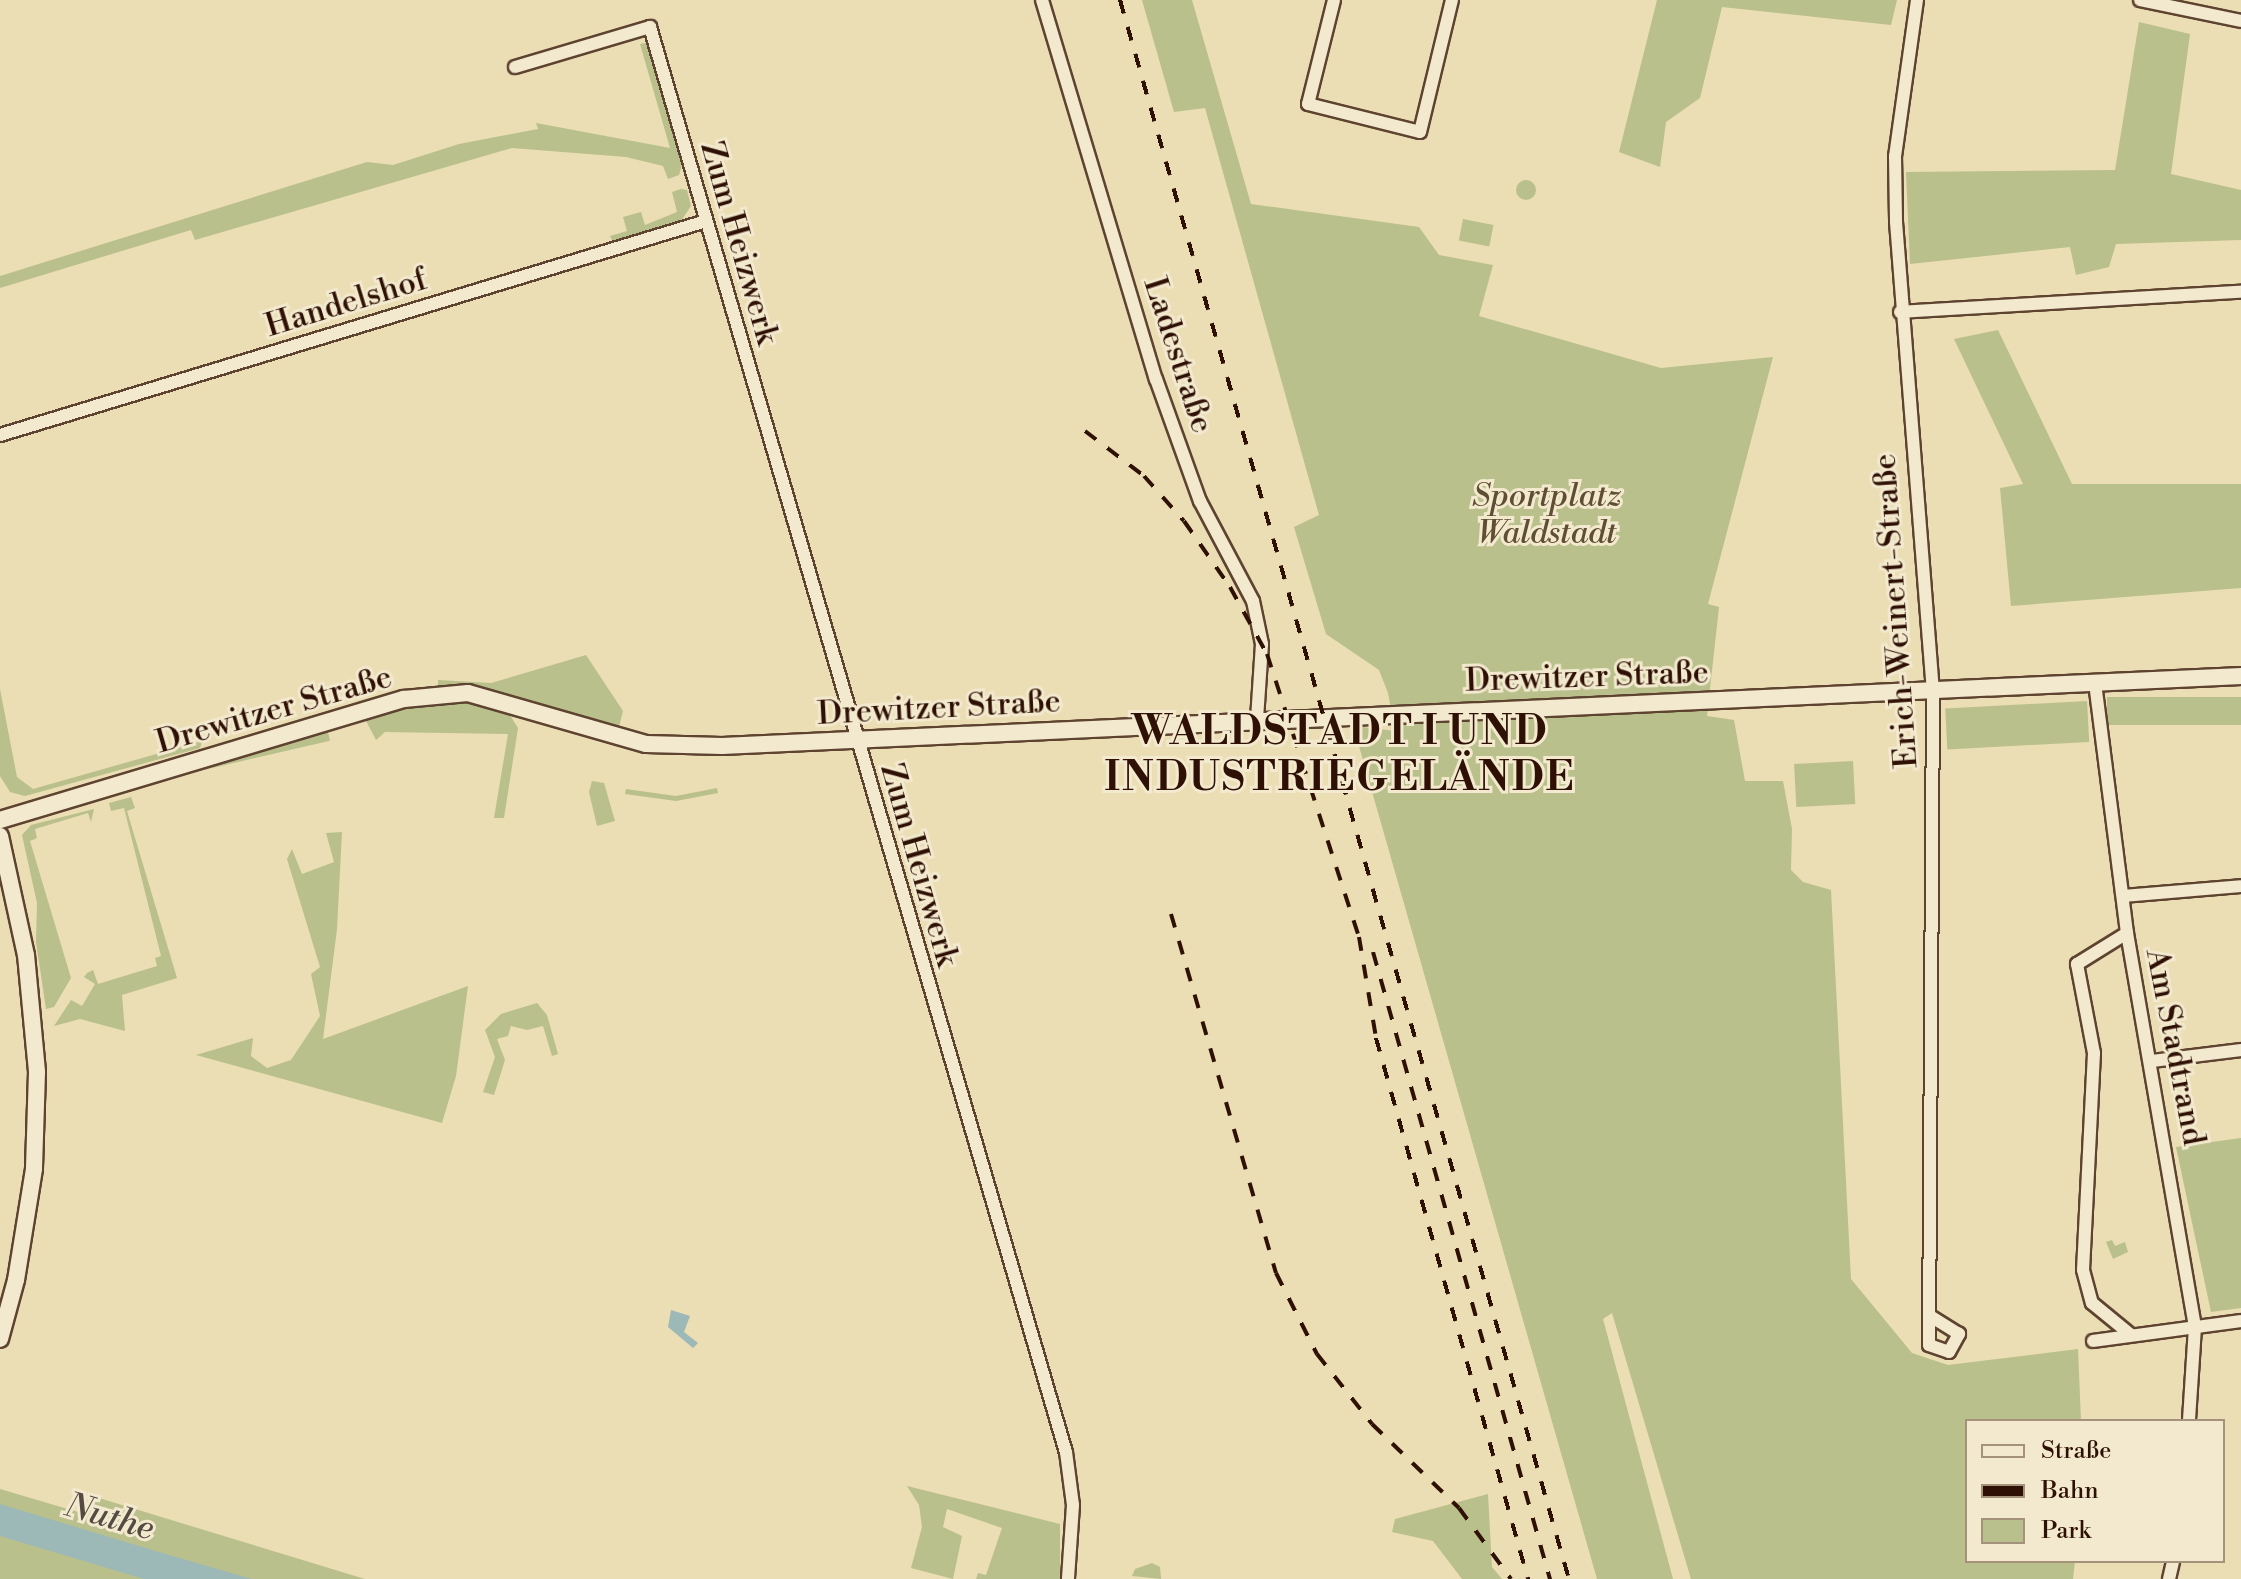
<!DOCTYPE html>
<meta charset="utf-8">
<style>
body{margin:0}
#map{position:relative;width:2241px;height:1579px;overflow:hidden;background:#ebddb4;font-family:"Libre Bodoni",serif}
div>[style]{position:absolute}
[style*='--x']{left:calc(var(--x)*1px);top:calc(var(--y)*1px);width:calc(var(--w)*1px);rotate:calc(var(--a)*1deg)}
.green>*{inset:0;background:#b9c08b;transform-origin:0 0}
.round{border-radius:50%}
.water>*{inset:0;background:#9cb9b8}
.roads{filter:drop-shadow(2px 0 #5e4330) drop-shadow(-2px 0 #5e4330) drop-shadow(0 2px #5e4330) drop-shadow(0 -2px #5e4330)}
.minor>*{height:12px;margin:-6px;padding:0 6px;transform-origin:6px;border-radius:6px;background:#f2e9ce}
.tertiary>*{height:16px;margin:-8px;padding:0 8px;transform-origin:8px;border-radius:8px;background:#f2e9ce}
.rail>*{height:4px;margin-top:-2px;transform-origin:0;background:repeating-linear-gradient(90deg,#2f1004 0 14px,transparent 0 28px)}
span{translate:-50% -50%;white-space:nowrap;text-align:center;line-height:1.15;-webkit-text-stroke:6px #f2e9ce;paint-order:stroke}
.street-label{font-size:32px;color:#2f1004}
.park-label{font-size:32px;color:#5f4e33;font-style:italic}
.water-label{font-size:34px;color:#554b43;font-style:italic}
.district-label{font-size:40px;color:#2f1004;font-weight:700;letter-spacing:2px}
.legend{position:absolute;left:1965px;top:1419px;width:260px;height:144px;box-sizing:border-box;background:#f2e9ce;border:2px solid #a4927d;margin:0;padding:10px 14px;list-style:none;font-size:24px;color:#2f1004}
.legend li{display:flex;align-items:center;gap:16px;height:40px}
.legend b{width:40px;border:2px solid #a4927d}
</style>
<div id="map">
<div class="green">
<div style="clip-path:polygon(1142px 0,1192px 0,1251px 204px,1419px 227px,1439px 255px,1493px 265px,1479px 316px,1661px 368px,1773px 357px,1708px 604px,1719px 607px,1707px 716px,1734px 720px,1745px 781px,1783px 781px,1792px 829px,1791px 870px,1803px 882px,1831px 890px,1851px 1279px,1912px 1353px,1948px 1365px,2078px 1349px,2081px 1421px,1967px 1421px,1967px 1561px,2075px 1561px,2073px 1579px,1691px 1579px,1612px 1313px,1603px 1319px,1673px 1579px,1597px 1579px,1355px 732px,1354px 726px,1395px 731px,1388px 693px,1379px 670px,1326px 634px,1294px 527px,1319px 515px,1205px 108px,1174px 112px)"></div>
<div style="clip-path:polygon(1657px 0,1897px 0,1891px 25px,1722px 7px,1700px 98px,1666px 122px,1660px 167px,1619px 152px)"></div>
<div style="clip-path:polygon(2139px 22px,2190px 34px,2171px 174px,2241px 190px,2241px 240px,2116px 244px,2109px 267px,2076px 275px,2070px 247px,1910px 264px,1906px 172px,2115px 170px)"></div>
<div style="clip-path:polygon(649px 42px,684px 158px,679px 175px,668px 179px,663px 166px,626px 157px,512px 148px,195px 240px,191px 230px,0 288px,0 276px,367px 162px,393px 165px,459px 144px,538px 129px,536px 123px,670px 148px,640px 44px)"></div>
<div class="round" style="left:1516px;top:180px;width:20px;height:20px"></div>
<div style="clip-path:polygon(681px 189px,687px 190px,691px 206px,681px 221px,613px 242px,610px 236px,627px 231px,623px 217px,641px 212px,645px 225px,677px 212px,672px 192px)"></div>
<div style="left:1463px;top:219px;width:31px;height:22px;rotate:11deg"></div>
<div style="clip-path:polygon(1998px 330px,2072px 484px,2241px 484px,2241px 588px,2011px 606px,2000px 488px,2023px 484px,1954px 339px)"></div>
<div style="clip-path:polygon(586px 655px,623px 711px,619px 727px,464px 683px,438px 687px,438px 680px,491px 683px)"></div>
<div style="clip-path:polygon(0 689px,17px 777px,33px 789px,202px 741px,200px 748px,25px 796px,10px 792px,0 776px)"></div>
<div style="left:2241px;top:697px;width:28px;height:134px;rotate:90deg"></div>
<div style="clip-path:polygon(468px 699px,508px 712px,518px 728px,504px 818px,494px 818px,508px 734px,385px 732px,376px 740px,363px 715px)"></div>
<div style="left:2087px;top:701px;width:41px;height:142px;rotate:87deg"></div>
<div style="left:328px;top:732px;width:9px;height:193px;rotate:77deg"></div>
<div style="left:1853px;top:761px;width:43px;height:59px;rotate:87deg"></div>
<div style="clip-path:polygon(592px 781px,604px 783px,615px 821px,597px 826px,589px 792px)"></div>
<div style="clip-path:polygon(717px 788px,718px 793px,676px 801px,625px 794px,626px 789px,676px 796px)"></div>
<div style="clip-path:polygon(131px 797px,135px 808px,127px 811px,177px 978px,122px 995px,125px 1031px,80px 1019px,54px 1026px,71px 1000px,82px 1006px,95px 984px,84px 977px,87px 973px,93px 970px,98px 984px,157px 966px,155px 958px,161px 956px,124px 808px,111px 811px,109px 803px)"></div>
<div style="clip-path:polygon(94px 809px,91px 822px,88px 813px,35px 829px,37px 838px,30px 841px,71px 978px,54px 1007px,46px 1009px,36px 942px,37px 903px,22px 835px,31px 825px)"></div>
<div style="clip-path:polygon(342px 832px,337px 929px,323px 1039px,468px 986px,456px 1076px,442px 1123px,196px 1055px,253px 1038px,251px 1056px,267px 1068px,291px 1060px,320px 1016px,311px 974px,320px 967px,287px 859px,292px 849px,302px 874px,334px 862px,326px 833px)"></div>
<div style="clip-path:polygon(537px 1003px,547px 1015px,558px 1054px,552px 1056px,543px 1026px,527px 1030px,511px 1026px,508px 1036px,497px 1039px,505px 1060px,494px 1095px,483px 1092px,495px 1057px,485px 1030px,501px 1014px)"></div>
<div style="clip-path:polygon(2241px 1138px,2241px 1308px,2211px 1312px,2176px 1147px)"></div>
<div style="clip-path:polygon(2112px 1240px,2115px 1246px,2125px 1242px,2128px 1252px,2113px 1259px,2106px 1242px)"></div>
<div style="clip-path:polygon(907px 1486px,1060px 1524px,1060px 1579px,976px 1579px,978px 1573px,986px 1575px,1002px 1528px,947px 1509px,943px 1527px,962px 1536px,953px 1579px,911px 1568px,922px 1527px,919px 1505px)"></div>
<div style="clip-path:polygon(0 1489px,78px 1512px,99px 1498px,365px 1579px,0 1579px)"></div>
<div style="clip-path:polygon(1488px 1494px,1492px 1567px,1502px 1579px,1462px 1579px,1433px 1541px,1392px 1532px,1395px 1519px)"></div>
<div style="clip-path:polygon(1152px 1563px,1160px 1567px,1161px 1579px,1132px 1576px,1135px 1569px)"></div>
</div>
<div class="water">
<div style="clip-path:polygon(671px 1310px,690px 1316px,684px 1332px,698px 1343px,693px 1348px,668px 1327px)"></div>
<div style="clip-path:polygon(0 1504px,152px 1550px,252px 1579px,144px 1579px,0 1536px)"></div>
</div>
<div class="roads">
<div class="minor">
<div style="--x:1042;--y:0;--w:396;--a:73.3"></div>
<div style="--x:1156;--y:379;--w:130;--a:70.2"></div>
<div style="--x:1200;--y:501;--w:113;--a:62.1"></div>
<div style="--x:1253;--y:601;--w:44;--a:78.2"></div>
<div style="--x:1262;--y:644;--w:76;--a:93.8"></div>
<div style="--x:1334;--y:0;--w:107;--a:104"></div>
<div style="--x:1308;--y:104;--w:115;--a:14"></div>
<div style="--x:1420;--y:132;--w:136;--a:-76.4"></div>
<div style="--x:1917;--y:0;--w:158;--a:98"></div>
<div style="--x:1895;--y:156;--w:66;--a:89.1"></div>
<div style="--x:1896;--y:222;--w:468;--a:85.5"></div>
<div style="--x:1933;--y:689;--w:656;--a:90.35"></div>
<div style="--x:1929;--y:1345;--w:21;--a:19"></div>
<div style="--x:1949;--y:1352;--w:21;--a:-61"></div>
<div style="--x:1959;--y:1334;--w:34;--a:-148"></div>
<div style="--x:2140;--y:0;--w:103;--a:11.7"></div>
<div style="--x:515;--y:67;--w:141;--a:-16.5"></div>
<div style="--x:650;--y:27;--w:1484;--a:73.73"></div>
<div style="--x:1066;--y:1452;--w:53;--a:82.5"></div>
<div style="--x:1073;--y:1505;--w:74;--a:93.9"></div>
<div style="--x:1900;--y:312;--w:342;--a:-3.4"></div>
<div style="--x:0;--y:435;--w:738;--a:-16.86"></div>
<div style="--x:2095;--y:683;--w:252;--a:82.7"></div>
<div style="--x:2127;--y:933;--w:400;--a:80.2"></div>
<div style="--x:2195;--y:1327;--w:94;--a:93.7"></div>
<div style="--x:2123;--y:896;--w:118;--a:-4.8"></div>
<div style="--x:2127;--y:933;--w:59;--a:148.2"></div>
<div style="--x:2077;--y:964;--w:91;--a:79.2"></div>
<div style="--x:2094;--y:1053;--w:217;--a:92.9"></div>
<div style="--x:2083;--y:1270;--w:34;--a:75"></div>
<div style="--x:2092;--y:1303;--w:50;--a:39.4"></div>
<div style="--x:2152;--y:1061;--w:90;--a:-7"></div>
<div style="--x:2093;--y:1341;--w:149;--a:-7.7"></div>
<div style="--x:2169;--y:1579;--w:18;--a:-77"></div>
</div>
<div class="tertiary">
<div style="--x:0;--y:820;--w:422;--a:-16.7"></div>
<div style="--x:404;--y:699;--w:64;--a:-5.4"></div>
<div style="--x:468;--y:693;--w:185;--a:16"></div>
<div style="--x:646;--y:744;--w:76;--a:1.5"></div>
<div style="--x:722;--y:746;--w:1521;--a:-2.64"></div>
<div style="--x:0;--y:836;--w:122;--a:77.7"></div>
<div style="--x:26;--y:955;--w:118;--a:84.6"></div>
<div style="--x:37;--y:1072;--w:97;--a:91.8"></div>
<div style="--x:34;--y:1169;--w:112;--a:99.2"></div>
<div style="--x:16;--y:1280;--w:61;--a:105.2"></div>
</div>
</div>
<div class="rail">
<div style="--x:1120;--y:0;--w:1642;--a:74.13"></div>
<div style="--x:1085;--y:431;--w:74;--a:37.3"></div>
<div style="--x:1144;--y:476;--w:60;--a:48.4"></div>
<div style="--x:1184;--y:521;--w:80;--a:55.1"></div>
<div style="--x:1230;--y:587;--w:77;--a:61.1"></div>
<div style="--x:1267;--y:654;--w:298;--a:72"></div>
<div style="--x:1359;--y:937;--w:102;--a:80.4"></div>
<div style="--x:1376;--y:1038;--w:562;--a:74.31"></div>
<div style="--x:1171;--y:914;--w:374;--a:73.7"></div>
<div style="--x:1276;--y:1273;--w:91;--a:63.2"></div>
<div style="--x:1317;--y:1354;--w:89;--a:51.8"></div>
<div style="--x:1372;--y:1424;--w:121;--a:44"></div>
<div style="--x:1459;--y:1508;--w:88;--a:53.8"></div>
<div style="--x:1373;--y:952;--w:652;--a:74.24"></div>
</div>
<div class="street-label">
<span style="left:739px;top:243px;rotate:74deg">Zum Heizwerk</span>
<span style="left:346px;top:303px;rotate:-17deg">Handelshof</span>
<span style="left:1178px;top:355px;rotate:72deg">Ladestraße</span>
<span style="left:1896px;top:611px;rotate:-94deg">Erich-Weinert-Straße</span>
<span style="left:1587px;top:677px;rotate:-2deg">Drewitzer Straße</span>
<span style="left:939px;top:708px;rotate:-3deg">Drewitzer Straße</span>
<span style="left:274px;top:710px;rotate:-16deg">Drewitzer Straße</span>
<span style="left:919px;top:865px;rotate:74deg">Zum Heizwerk</span>
<span style="left:2175px;top:1047px;rotate:79deg">Am Stadtrand</span>
</div>
<div class="park-label">
<span style="left:1547px;top:515px">Sportplatz<br>Waldstadt</span>
</div>
<div class="water-label">
<span style="left:109px;top:1518px;rotate:16deg">Nuthe</span>
</div>
<div class="district-label">
<span style="left:1340px;top:755px">WALDSTADT I UND<br>INDUSTRIEGELÄNDE</span>
</div>
<ul class="legend">
<li><b style="height:10px;background:#f2e9ce"></b>Straße</li>
<li><b style="height:10px;background:#2f1004"></b>Bahn</li>
<li><b style="height:22px;background:#b9c08b"></b>Park</li>
</ul>
</div>
